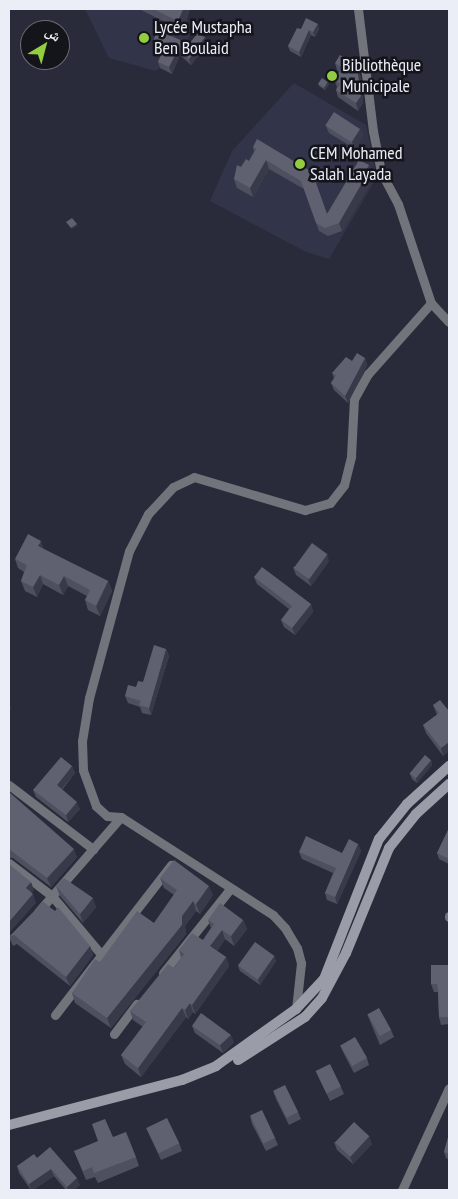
<!DOCTYPE html>
<meta charset="utf-8">
<style>
body{margin:0}
#map{position:relative;width:458px;height:1199px;overflow:hidden;background:#2a2b3a;font-family:"PT Sans Narrow","Noto Naskh Arabic",sans-serif}
div>[style]{position:absolute}
[style*='--x']{left:calc(var(--x)*1px);top:calc(var(--y)*1px);width:calc(var(--w)*1px);rotate:calc(var(--a)*1deg)}
.built>*{inset:0;background:#323449}
.street>*{height:9px;margin:-4.5px;padding:0 4.5px;transform-origin:4.5px;border-radius:4.5px;background:#72747b}
.secondary>*{height:10px;margin:-5px;padding:0 5px;transform-origin:5px;border-radius:5px;background:#9a9ca8}
.wall>*{inset:0;background:#4e505f}
.shaded-wall>*{inset:0;background:#383a4a;transform-origin:0 0}
.building>*{inset:0;background:#5f6170;transform-origin:0 0}
.dots>*{width:14px;height:14px;translate:-50% -50%;box-sizing:border-box;border:2px solid #14141b;border-radius:50%}
span{translate:-50% -50%;white-space:nowrap;text-align:center;line-height:1.15;-webkit-text-stroke:5px #14141b;paint-order:stroke}
.poi-label{font-size:18px;color:#ebedf7}
.left{translate:0 -50%;text-align:left}
.frame{position:absolute;inset:0;border:10px solid #ebedf7;pointer-events:none}
.north{position:absolute;left:20px;top:20px;width:50px;height:50px;box-sizing:border-box;background:#14141b;border:1px solid #6a6b73;border-radius:50%;rotate:37deg;font-size:14px;font-weight:700;line-height:20px;text-align:center;color:#ebedf7}
.north::after{content:'';display:block;margin:auto;width:18px;height:22px;background:#91cd3f;clip-path:polygon(50% 0,100% 100%,50% 72%,0 100%)}
</style>
<div id="map">
<div class="built">
<div style="clip-path:polygon(85px 9px,190px 9px,186px 29px,191px 32px,185px 44px,156px 71px,109px 58px)"></div>
<div style="clip-path:polygon(294px 83px,366px 125px,377px 177px,329px 259px,306px 252px,210px 201px,232px 151px)"></div>
</div>
<div class="street">
<div style="--x:358;--y:9;--w:123;--a:83"></div>
<div style="--x:373;--y:131;--w:42;--a:79"></div>
<div style="--x:381;--y:172;--w:36;--a:62"></div>
<div style="--x:398;--y:204;--w:104;--a:71.6"></div>
<div style="--x:431;--y:303;--w:26;--a:47"></div>
<div style="--x:9;--y:785;--w:106;--a:37.3"></div>
<div style="--x:121;--y:817;--w:14;--a:-176"></div>
<div style="--x:107;--y:816;--w:15;--a:-138"></div>
<div style="--x:96;--y:806;--w:38;--a:-110"></div>
<div style="--x:83;--y:770;--w:29;--a:-92"></div>
<div style="--x:82;--y:741;--w:44;--a:-80.8"></div>
<div style="--x:89;--y:698;--w:152;--a:-74.8"></div>
<div style="--x:129;--y:551;--w:42;--a:-62.8"></div>
<div style="--x:148;--y:514;--w:37;--a:-47"></div>
<div style="--x:173;--y:487;--w:23;--a:-25"></div>
<div style="--x:194;--y:477;--w:116;--a:16.6"></div>
<div style="--x:305;--y:510;--w:26;--a:-16"></div>
<div style="--x:330;--y:503;--w:23;--a:-52"></div>
<div style="--x:344;--y:485;--w:30;--a:-76"></div>
<div style="--x:351;--y:456;--w:57;--a:-87"></div>
<div style="--x:354;--y:399;--w:29;--a:-61"></div>
<div style="--x:368;--y:374;--w:95;--a:-48.4"></div>
<div style="--x:9;--y:863;--w:54;--a:37.5"></div>
<div style="--x:52;--y:896;--w:75;--a:49.9"></div>
<div style="--x:38;--y:912;--w:126;--a:-48.9"></div>
<div style="--x:121;--y:817;--w:181;--a:32.8"></div>
<div style="--x:273;--y:915;--w:18;--a:47"></div>
<div style="--x:285;--y:928;--w:23;--a:59"></div>
<div style="--x:297;--y:948;--w:16;--a:75"></div>
<div style="--x:301;--y:963;--w:46;--a:96.2"></div>
<div style="--x:449;--y:916;--w:1;--a:90"></div>
<div style="--x:163;--y:973;--w:107;--a:-51.4"></div>
<div style="--x:55;--y:1015;--w:190;--a:-52.3"></div>
<div style="--x:114;--y:1034;--w:38;--a:-53"></div>
<div style="--x:402;--y:1190;--w:112;--a:-65.3"></div>
</div>
<div class="secondary">
<div style="--x:238;--y:1060;--w:80;--a:-32.7"></div>
<div style="--x:305;--y:1017;--w:25;--a:-48"></div>
<div style="--x:322;--y:998;--w:51;--a:-61.9"></div>
<div style="--x:346;--y:953;--w:113;--a:-67.7"></div>
<div style="--x:389;--y:848;--w:43;--a:-51.5"></div>
<div style="--x:416;--y:814;--w:45;--a:-42.3"></div>
<div style="--x:9;--y:1125;--w:179;--a:-14.6"></div>
<div style="--x:182;--y:1080;--w:37;--a:-22"></div>
<div style="--x:216;--y:1066;--w:98;--a:-35.5"></div>
<div style="--x:296;--y:1009;--w:41;--a:-47"></div>
<div style="--x:324;--y:979;--w:150;--a:-68.6"></div>
<div style="--x:379;--y:839;--w:45;--a:-51.3"></div>
<div style="--x:407;--y:804;--w:57;--a:-42.1"></div>
</div>
<div class="wall">
<div style="clip-path:polygon(139px 9px,190px 9px,181px 30px)"></div>
<div style="clip-path:polygon(301px 29px,319px 29px,315px 37px,311px 35px,301px 57px,290px 51px,288px 46px)"></div>
<div style="clip-path:polygon(205px 37px,208px 43px,191px 65px,180px 55px,172px 74px,160px 68px,158px 62px,163px 51px,155px 48px,153px 41px,189px 44px)"></div>
<div style="clip-path:polygon(335px 63px,357px 67px,360px 74px,363px 103px,358px 111px,338px 97px,336px 90px,337px 87px,334px 79px,339px 72px,337px 70px)"></div>
<div style="clip-path:polygon(318px 84px,329px 84px,325px 90px,319px 86px)"></div>
<div style="clip-path:polygon(326px 126px,360px 129px,363px 136px,355px 149px,329px 133px)"></div>
<div style="clip-path:polygon(253px 147px,312px 172px,327px 214px,369px 165px,372px 174px,368px 181px,369px 185px,342px 231px,328px 236px,319px 231px,304px 189px,269px 169px,253px 197px,237px 188px,234px 179px,241px 167px,249px 161px,254px 152px)"></div>
<div style="clip-path:polygon(365px 358px,367px 365px,348px 403px,334px 390px,331px 383px,334px 378px,332px 373px,352px 361px)"></div>
<div style="clip-path:polygon(41px 541px,43px 549px,108px 581px,112px 591px,100px 616px,88px 610px,85px 600px,87px 596px,68px 586px,63px 595px,43px 584px,37px 597px,25px 591px,21px 581px,24px 572px,18px 568px,15px 559px)"></div>
<div style="clip-path:polygon(329px 561px,311px 586px,296px 575px,293px 567px)"></div>
<div style="clip-path:polygon(254px 577px,311px 604px,313px 612px,295px 635px,284px 627px,281px 620px,289px 609px,257px 584px)"></div>
<div style="clip-path:polygon(166px 649px,169px 656px,151px 715px,142px 713px,140px 707px,128px 703px,125px 696px,143px 682px)"></div>
<div style="clip-path:polygon(433px 705px,449px 711px,449px 751px,443px 756px,426px 733px,423px 725px,437px 715px)"></div>
<div style="clip-path:polygon(431px 760px,432px 765px,417px 783px,412px 779px,410px 774px)"></div>
<div style="clip-path:polygon(72px 766px,75px 773px,62px 790px,80px 809px,68px 822px,36px 797px,33px 790px)"></div>
<div style="clip-path:polygon(9px 792px,77px 857px,51px 887px,13px 858px,9px 858px)"></div>
<div style="clip-path:polygon(449px 828px,449px 864px,439px 859px,437px 853px)"></div>
<div style="clip-path:polygon(358px 844px,361px 851px,337px 904px,327px 900px,325px 893px,333px 873px,302px 859px,299px 852px,342px 853px)"></div>
<div style="clip-path:polygon(160px 878px,213px 895px,200px 914px,196px 911px,185px 926px,186px 934px,111px 1028px,75px 1003px,72px 993px,100px 962px,154px 923px,174px 895px,164px 888px)"></div>
<div style="clip-path:polygon(56px 886px,96px 907px,83px 923px,60px 896px)"></div>
<div style="clip-path:polygon(43px 902px,90px 946px,93px 955px,70px 986px,17px 944px,13px 946px,9px 937px)"></div>
<div style="clip-path:polygon(208px 920px,243px 920px,247px 929px,234px 946px,225px 939px,217px 951px,226px 957px,229px 966px,195px 1014px,193px 1012px,188px 1019px,186px 1017px,141px 1077px,125px 1064px,121px 1055px,143px 1027px,133px 1020px,130px 1011px,174px 968px,181px 958px,179px 950px,203px 940px,211px 928px)"></div>
<div style="clip-path:polygon(274px 956px,276px 961px,260px 985px,240px 971px,238px 966px)"></div>
<div style="clip-path:polygon(449px 965px,449px 1024px,441px 1025px,439px 1017px,438px 992px,434px 992px,431px 984px)"></div>
<div style="clip-path:polygon(367px 1014px,391px 1030px,394px 1037px,380px 1045px)"></div>
<div style="clip-path:polygon(192px 1026px,234px 1042px,223px 1053px,195px 1033px)"></div>
<div style="clip-path:polygon(340px 1045px,367px 1058px,369px 1065px,354px 1073px,343px 1052px)"></div>
<div style="clip-path:polygon(316px 1071px,341px 1087px,344px 1094px,330px 1101px,319px 1078px)"></div>
<div style="clip-path:polygon(273px 1091px,298px 1112px,301px 1119px,289px 1125px,276px 1099px)"></div>
<div style="clip-path:polygon(250px 1116px,275px 1138px,278px 1145px,266px 1151px,252px 1124px)"></div>
<div style="clip-path:polygon(146px 1128px,179px 1143px,182px 1151px,161px 1160px)"></div>
<div style="clip-path:polygon(449px 1134px,449px 1160px,446px 1158px,444px 1152px)"></div>
<div style="clip-path:polygon(113px 1137px,136px 1157px,139px 1166px,98px 1183px,95px 1177px,86px 1180px,74px 1151px)"></div>
<div style="clip-path:polygon(334px 1142px,372px 1144px,353px 1164px,337px 1150px)"></div>
<div style="clip-path:polygon(37px 1158px,80px 1185px,74px 1190px,66px 1190px,54px 1176px,33px 1190px,31px 1190px,19px 1173px,17px 1166px)"></div>
</div>
<div class="shaded-wall">
<div style="clip-path:polygon(183px 9px,190px 9px,181px 30px,178px 21px)"></div>
<div style="clip-path:polygon(318px 24px,319px 29px,315px 37px,313px 32px)"></div>
<div style="clip-path:polygon(309px 30px,311px 35px,301px 57px,299px 52px)"></div>
<div style="clip-path:polygon(205px 37px,208px 43px,191px 65px,189px 59px)"></div>
<div style="clip-path:polygon(178px 49px,180px 55px,172px 74px,169px 67px)"></div>
<div style="clip-path:polygon(357px 67px,360px 74px,363px 103px,358px 111px,356px 103px)"></div>
<div style="clip-path:polygon(328px 82px,329px 84px,325px 90px,324px 88px)"></div>
<div style="clip-path:polygon(360px 129px,363px 136px,355px 149px,352px 142px)"></div>
<div style="clip-path:polygon(266px 160px,269px 169px,253px 197px,250px 188px)"></div>
<div style="clip-path:polygon(369px 165px,372px 174px,368px 181px,369px 185px,342px 231px,339px 223px)"></div>
<div style="left:77px;top:224px;width:2px;height:7px;rotate:63deg"></div>
<div style="clip-path:polygon(365px 358px,367px 365px,348px 403px,345px 396px)"></div>
<div style="clip-path:polygon(41px 541px,44px 551px,38px 546px)"></div>
<div style="clip-path:polygon(327px 554px,329px 561px,311px 586px,308px 579px)"></div>
<div style="clip-path:polygon(40px 575px,43px 584px,37px 597px,33px 587px)"></div>
<div style="clip-path:polygon(64px 576px,68px 586px,63px 595px,59px 585px)"></div>
<div style="clip-path:polygon(108px 581px,112px 591px,100px 616px,96px 606px)"></div>
<div style="clip-path:polygon(311px 604px,313px 612px,295px 635px,292px 628px)"></div>
<div style="clip-path:polygon(166px 649px,169px 656px,151px 715px,149px 708px)"></div>
<div style="clip-path:polygon(9px 702px,11px 708px,9px 711px)"></div>
<div style="clip-path:polygon(449px 742px,449px 751px,443px 756px,441px 748px)"></div>
<div style="clip-path:polygon(431px 760px,432px 765px,417px 783px,416px 778px)"></div>
<div style="clip-path:polygon(72px 766px,75px 773px,59px 792px,57px 785px)"></div>
<div style="clip-path:polygon(77px 802px,80px 809px,68px 822px,66px 815px)"></div>
<div style="clip-path:polygon(358px 844px,361px 851px,337px 904px,335px 897px)"></div>
<div style="clip-path:polygon(74px 849px,77px 857px,51px 887px,47px 878px)"></div>
<div style="clip-path:polygon(31px 882px,34px 890px,29px 897px,26px 888px)"></div>
<div style="clip-path:polygon(209px 886px,213px 895px,200px 914px,196px 904px)"></div>
<div style="clip-path:polygon(33px 894px,36px 903px,9px 933px,9px 922px)"></div>
<div style="clip-path:polygon(93px 898px,96px 907px,83px 923px,80px 914px)"></div>
<div style="clip-path:polygon(193px 901px,196px 911px,185px 926px,186px 934px,111px 1028px,107px 1018px)"></div>
<div style="clip-path:polygon(243px 920px,247px 929px,234px 946px,231px 936px)"></div>
<div style="clip-path:polygon(222px 930px,225px 939px,214px 955px,210px 946px)"></div>
<div style="clip-path:polygon(90px 946px,93px 955px,70px 986px,66px 977px)"></div>
<div style="clip-path:polygon(274px 956px,276px 961px,260px 985px,258px 980px)"></div>
<div style="clip-path:polygon(226px 957px,229px 966px,195px 1014px,192px 1005px)"></div>
<div style="clip-path:polygon(190px 1003px,193px 1012px,188px 1019px,185px 1010px)"></div>
<div style="clip-path:polygon(182px 1008px,186px 1017px,141px 1077px,138px 1068px)"></div>
<div style="clip-path:polygon(231px 1035px,234px 1042px,223px 1053px,220px 1045px)"></div>
<div style="clip-path:polygon(369px 1136px,372px 1144px,353px 1164px,350px 1157px)"></div>
<div style="clip-path:polygon(51px 1169px,54px 1176px,33px 1190px,31px 1190px,29px 1184px)"></div>
<div style="clip-path:polygon(77px 1178px,80px 1185px,74px 1190px,68px 1190px,67px 1187px)"></div>
</div>
<div class="building">
<div style="clip-path:polygon(153px 9px,183px 9px,178px 21px)"></div>
<div style="clip-path:polygon(306px 18px,318px 24px,313px 32px,309px 30px,299px 52px,288px 46px,297px 28px,301px 29px)"></div>
<div style="clip-path:polygon(158px 30px,189px 44px,197px 34px,205px 37px,189px 59px,178px 49px,169px 67px,158px 62px,165px 46px,153px 41px)"></div>
<div style="clip-path:polygon(340px 55px,357px 67px,361px 96px,356px 103px,336px 90px,340px 84px,334px 79px,342px 68px,335px 63px)"></div>
<div style="left:322px;top:78px;width:7px;height:7px;rotate:34deg"></div>
<div style="left:334px;top:112px;width:31px;height:16px;rotate:33deg"></div>
<div style="clip-path:polygon(257px 139px,312px 172px,327px 214px,359px 160px,369px 165px,363px 175px,366px 176px,339px 223px,325px 228px,316px 223px,301px 181px,266px 160px,250px 188px,234px 179px,237px 165px,241px 167px,246px 159px,249px 161px,256px 149px,253px 147px)"></div>
<div style="clip-path:polygon(72px 218px,77px 224px,71px 228px,66px 222px)"></div>
<div style="clip-path:polygon(357px 353px,365px 358px,345px 396px,331px 383px,336px 375px,332px 373px,346px 357px,352px 361px)"></div>
<div style="clip-path:polygon(28px 534px,41px 541px,38px 546px,108px 581px,96px 606px,85px 600px,90px 590px,64px 576px,59px 585px,40px 575px,33px 587px,21px 581px,27px 565px,15px 559px)"></div>
<div style="left:312px;top:543px;width:19px;height:31px;rotate:36deg"></div>
<div style="clip-path:polygon(262px 567px,311px 604px,292px 628px,281px 620px,292px 606px,254px 577px)"></div>
<div style="clip-path:polygon(154px 645px,166px 649px,149px 708px,139px 705px,141px 701px,125px 696px,128px 685px,136px 687px,138px 681px,143px 682px)"></div>
<div style="clip-path:polygon(440px 700px,449px 711px,449px 742px,441px 748px,423px 725px,439px 713px,433px 705px)"></div>
<div style="left:425px;top:755px;width:8px;height:24px;rotate:40deg"></div>
<div style="clip-path:polygon(61px 757px,72px 766px,57px 785px,77px 802px,66px 815px,33px 790px)"></div>
<div style="clip-path:polygon(9px 792px,74px 849px,47px 878px,9px 849px)"></div>
<div style="clip-path:polygon(449px 828px,449px 859px,437px 853px)"></div>
<div style="clip-path:polygon(306px 836px,342px 853px,349px 839px,358px 844px,335px 897px,325px 893px,336px 868px,299px 852px)"></div>
<div style="clip-path:polygon(174px 860px,209px 886px,196px 904px,193px 901px,182px 916px,182px 925px,107px 1018px,72px 993px,95px 959px,100px 962px,137px 911px,154px 923px,177px 890px,160px 878px)"></div>
<div style="clip-path:polygon(9px 864px,31px 882px,26px 888px,33px 894px,9px 922px)"></div>
<div style="clip-path:polygon(64px 878px,93px 898px,80px 914px,56px 886px)"></div>
<div style="clip-path:polygon(43px 902px,55px 911px,58px 907px,90px 946px,66px 977px,14px 935px,9px 937px)"></div>
<div style="clip-path:polygon(220px 903px,243px 920px,231px 936px,222px 930px,210px 946px,226px 957px,192px 1005px,190px 1003px,185px 1010px,182px 1008px,138px 1068px,121px 1055px,146px 1022px,130px 1011px,168px 964px,174px 968px,184px 954px,179px 950px,192px 933px,203px 940px,214px 924px,208px 920px)"></div>
<div style="left:255px;top:942px;width:24px;height:29px;rotate:36deg"></div>
<div style="clip-path:polygon(431px 965px,449px 965px,449px 1017px,439px 1017px,438px 989px,437px 984px,431px 984px)"></div>
<div style="left:379px;top:1008px;width:25px;height:13px;rotate:61deg"></div>
<div style="clip-path:polygon(201px 1013px,231px 1035px,220px 1045px,192px 1026px)"></div>
<div style="left:355px;top:1037px;width:24px;height:17px;rotate:60deg"></div>
<div style="left:330px;top:1064px;width:25px;height:16px;rotate:64deg"></div>
<div style="left:285px;top:1085px;width:30px;height:13px;rotate:64deg"></div>
<div style="left:262px;top:1110px;width:31px;height:13px;rotate:65deg"></div>
<div style="left:167px;top:1118px;width:28px;height:23px;rotate:64deg"></div>
<div style="clip-path:polygon(105px 1119px,113px 1137px,126px 1132px,136px 1157px,94px 1173px,92px 1167px,83px 1171px,74px 1151px,98px 1141px,92px 1124px)"></div>
<div style="left:354px;top:1122px;width:21px;height:28px;rotate:43deg"></div>
<div style="clip-path:polygon(449px 1134px,449px 1154px,444px 1152px)"></div>
<div style="clip-path:polygon(50px 1147px,77px 1178px,67px 1187px,51px 1169px,29px 1184px,17px 1166px,34px 1154px,37px 1158px)"></div>
</div>
<div class="dots">
<div style="left:144px;top:38px;background:#91cd3f"></div>
<div style="left:332px;top:76px;background:#91cd3f"></div>
<div style="left:300px;top:164px;background:#91cd3f"></div>
</div>
<div class="poi-label">
<span class="left" style="left:154px;top:38px">Lycée Mustapha<br>Ben Boulaid</span>
<span class="left" style="left:342px;top:76px">Bibliothèque<br>Municipale</span>
<span class="left" style="left:310px;top:164px">CEM Mohamed<br>Salah Layada</span>
</div>
<div class="frame"></div>
<div class="north">ش</div>
</div>
